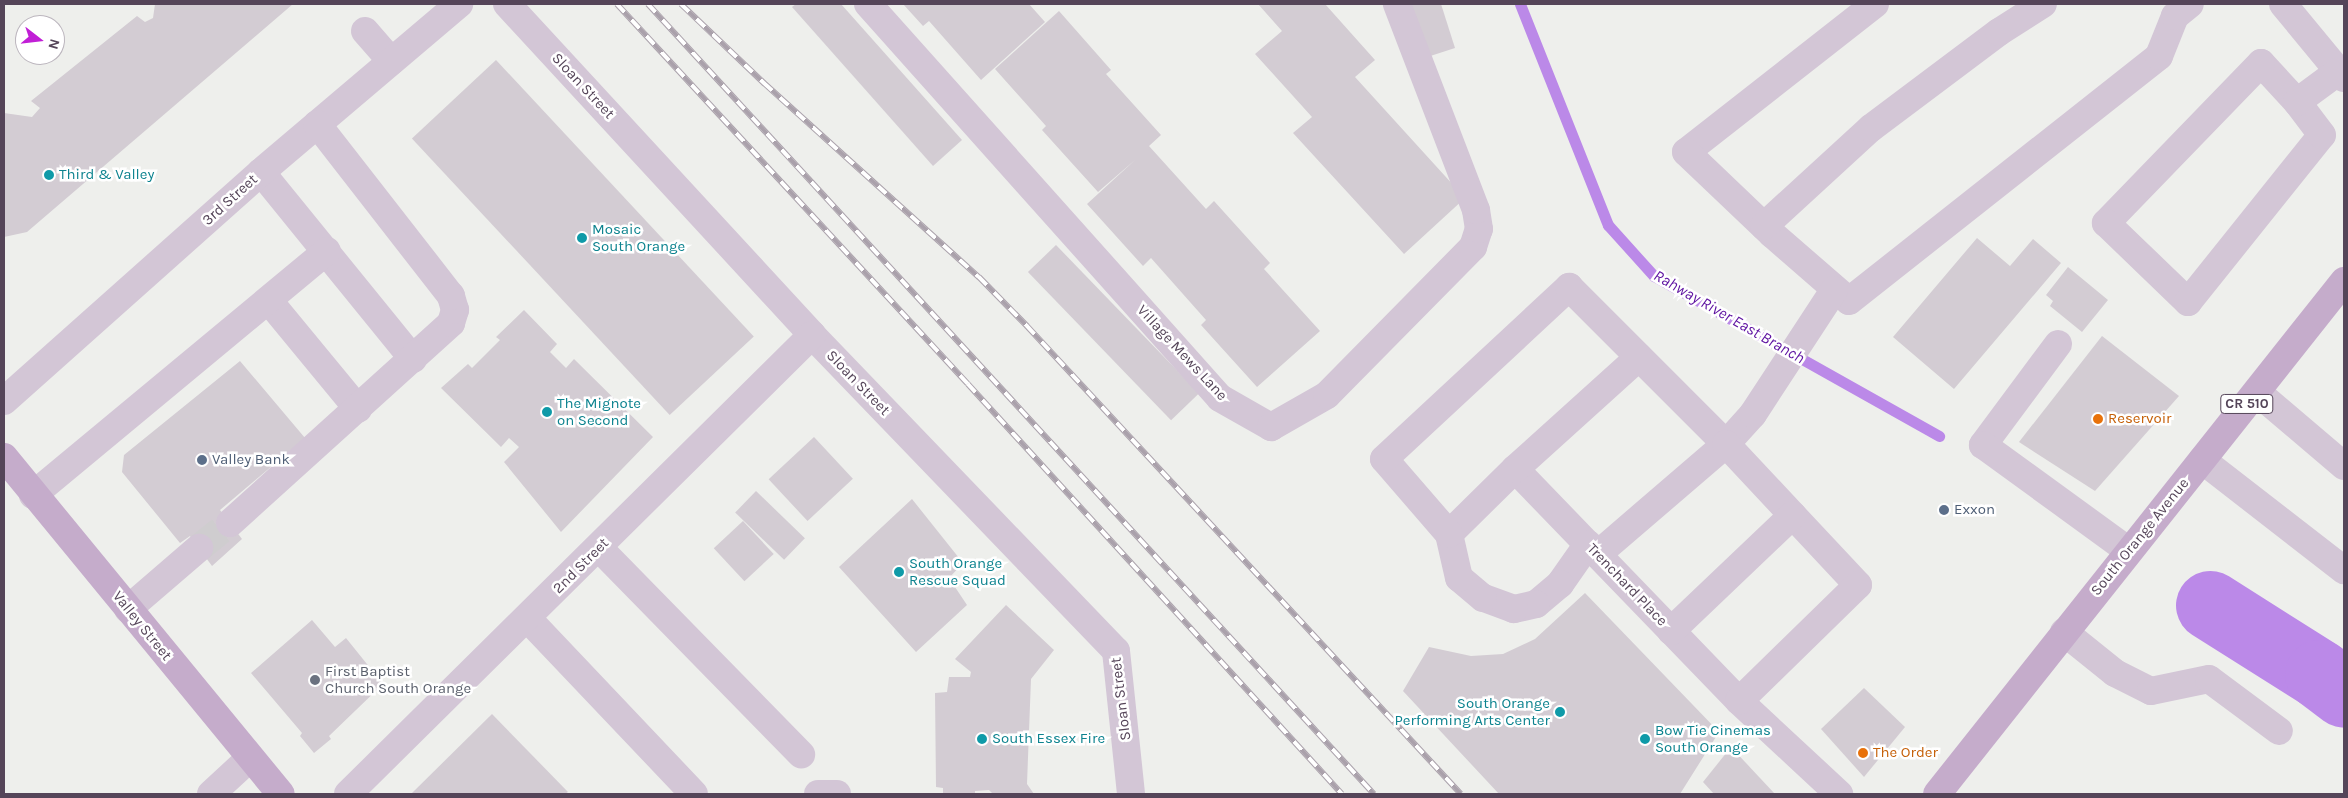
<!DOCTYPE html>
<style>
body{margin:0}
#map{position:relative;width:2348px;height:798px;overflow:hidden;background:#eeefec;font-family:Karla,sans-serif}
div>[style]{position:absolute}
[style*='--x']{left:calc(var(--x)*1px);top:calc(var(--y)*1px);width:calc(var(--w)*1px);rotate:calc(var(--a)*1deg)}
.stream>*{height:11px;margin:-5.5px;padding:0 5.5px;transform-origin:5.5px;border-radius:5.5px;background:#bb89e8}
.river>*{height:69px;margin:-34.5px;padding:0 34.5px;transform-origin:34.5px;border-radius:34.5px;background:#bb89e8}
.building>*{inset:0;background:#d3ccd3;transform-origin:0 0}
.minor-tunnel>*{height:28px;margin-top:-14px;transform-origin:0;background:repeating-linear-gradient(90deg,#cfcdcf 0 28px,transparent 0 42px)}
.minor>*{height:28px;margin:-14px;padding:0 14px;transform-origin:14px;border-radius:14px;background:#d3c6d6}
.major>*{height:28px;margin:-14px;padding:0 14px;transform-origin:14px;border-radius:14px;background:#c5accb}
.rail>*{height:5.5px;margin-top:-2.75px;transform-origin:0;background:repeating-linear-gradient(90deg,#fff 0 11px,#aaa1ab 0 22px);box-sizing:border-box;border-block:1px solid #aaa1ab}
.dots>*{width:14px;height:14px;translate:-50% -50%;box-sizing:border-box;border:2px solid #fff;border-radius:50%}
span{translate:-50% -50%;white-space:nowrap;text-align:center;line-height:1.15;-webkit-text-stroke:5px #fff;paint-order:stroke}
.shield-label span{padding:1px 4px;background:#fff;border:1px solid;border-radius:4px;-webkit-text-stroke-width:0}
.shield-label{font-size:14px;color:#554559;font-weight:700}
.street-label{font-size:15px;color:#554559}
.culture-label{font-size:15px;color:#0d838f}
.left{translate:0 -50%;text-align:left}
.right{translate:-100% -50%;text-align:right}
.food-label{font-size:15px;color:#c56008}
.service-label{font-size:15px;color:#4e5e75}
.worship-label{font-size:15px;color:#5b616d}
.water-label{font-size:16px;color:#5d11a0;font-style:italic}
.frame{position:absolute;inset:0;border:5px solid #554559;pointer-events:none}
.north{position:absolute;left:15px;top:15px;width:50px;height:50px;box-sizing:border-box;background:#fff;border:1px solid #bbb5bd;border-radius:50%;rotate:106deg;font-size:14px;font-weight:700;line-height:20px;text-align:center;color:#554559}
.north::after{content:'';display:block;margin:auto;width:18px;height:22px;background:#c11fd6;clip-path:polygon(50% 0,100% 100%,50% 72%,0 100%)}
</style>
<div id="map">
<div class="stream">
<div style="--x:1520;--y:4;--w:238;--a:68.3"></div>
<div style="--x:1608;--y:225;--w:69;--a:48"></div>
<div style="--x:1654;--y:276;--w:327;--a:29.3"></div>
</div>
<div class="river">
<div style="--x:2210;--y:605;--w:129;--a:32.3"></div>
<div style="--x:2319;--y:674;--w:31;--a:37"></div>
</div>
<div class="building">
<div style="clip-path:polygon(155px 4px,293px 4px,27px 232px,4px 237px,4px 113px,32px 117px,40px 108px,31px 101px,137px 16px,145px 22px,153px 18px)"></div>
<div style="clip-path:polygon(796px 4px,841px 4px,962px 140px,933px 166px,792px 7px)"></div>
<div style="clip-path:polygon(903px 4px,1029px 4px,1045px 22px,981px 80px,929px 21px,923px 26px)"></div>
<div style="clip-path:polygon(1258px 4px,1325px 4px,1375px 60px,1355px 77px,1465px 198px,1404px 254px,1293px 133px,1312px 117px,1255px 54px,1282px 31px)"></div>
<div style="clip-path:polygon(1400px 4px,1441px 4px,1455px 48px,1418px 60px)"></div>
<div style="clip-path:polygon(1059px 11px,1111px 70px,1106px 74px,1161px 135px,1149px 146px,1206px 209px,1214px 201px,1270px 263px,1264px 269px,1320px 331px,1257px 387px,1201px 325px,1206px 320px,1151px 258px,1143px 266px,1087px 204px,1135px 160px,1098px 192px,1042px 130px,1046px 126px,995px 69px)"></div>
<div style="left:496px;top:60px;width:378px;height:115px;rotate:47deg"></div>
<div style="clip-path:polygon(1977px 238px,2010px 266px,2033px 239px,2061px 263px,1954px 389px,1893px 337px)"></div>
<div style="left:1056px;top:245px;width:206px;height:39px;rotate:46deg"></div>
<div style="clip-path:polygon(2068px 267px,2108px 300px,2082px 332px,2050px 306px,2053px 301px,2046px 295px)"></div>
<div style="clip-path:polygon(524px 310px,557px 344px,550px 352px,566px 368px,574px 359px,653px 437px,561px 532px,504px 462px,519px 447px,509px 438px,501px 447px,441px 388px,468px 364px,472px 368px,500px 340px,496px 337px)"></div>
<div style="clip-path:polygon(2102px 336px,2179px 396px,2095px 491px,2019px 442px)"></div>
<div style="clip-path:polygon(240px 361px,305px 438px,220px 510px,242px 539px,212px 566px,190px 536px,180px 543px,122px 472px,124px 455px)"></div>
<div style="left:814px;top:437px;width:57px;height:62px;rotate:47deg"></div>
<div style="left:756px;top:491px;width:68px;height:30px;rotate:44deg"></div>
<div style="clip-path:polygon(912px 499px,963px 563px,949px 578px,967px 605px,916px 652px,839px 567px)"></div>
<div style="left:743px;top:521px;width:45px;height:40px;rotate:47deg"></div>
<div style="clip-path:polygon(1585px 593px,1719px 732px,1680px 794px,1499px 794px,1403px 691px,1429px 647px,1471px 656px,1503px 654px,1535px 639px)"></div>
<div style="clip-path:polygon(1006px 605px,1054px 650px,1031px 679px,1027px 784px,1034px 794px,993px 794px,989px 790px,975px 791px,975px 794px,943px 794px,943px 788px,936px 787px,935px 693px,947px 692px,949px 677px,970px 677px,971px 672px,955px 659px)"></div>
<div style="clip-path:polygon(312px 620px,335px 647px,346px 638px,383px 684px,329px 736px,331px 739px,314px 753px,300px 736px,302px 733px,251px 673px)"></div>
<div style="clip-path:polygon(1864px 688px,1905px 727px,1864px 777px,1821px 729px)"></div>
<div style="clip-path:polygon(492px 714px,568px 792px,565px 794px,411px 794px)"></div>
<div style="clip-path:polygon(1731px 747px,1775px 794px,1714px 794px,1703px 782px)"></div>
</div>
<div class="minor-tunnel">
<div style="--x:199;--y:548;--w:40;--a:-39"></div>
</div>
<div class="minor">
<div style="--x:507;--y:4;--w:450;--a:47.3"></div>
<div style="--x:812;--y:335;--w:438;--a:46.1"></div>
<div style="--x:1116;--y:651;--w:144;--a:84"></div>
<div style="--x:868;--y:4;--w:528;--a:48.22"></div>
<div style="--x:1220;--y:398;--w:59;--a:29.6"></div>
<div style="--x:1271;--y:427;--w:64;--a:-29.7"></div>
<div style="--x:1327;--y:395;--w:208;--a:-45.4"></div>
<div style="--x:1473;--y:247;--w:19;--a:-72"></div>
<div style="--x:1479;--y:229;--w:19;--a:-99"></div>
<div style="--x:1476;--y:210;--w:221;--a:-111"></div>
<div style="--x:1875;--y:4;--w:240;--a:141.9"></div>
<div style="--x:1686;--y:152;--w:119;--a:43.6"></div>
<div style="--x:1772;--y:234;--w:102;--a:41"></div>
<div style="--x:1849;--y:301;--w:395;--a:-38.3"></div>
<div style="--x:2159;--y:56;--w:43;--a:-68.2"></div>
<div style="--x:2175;--y:16;--w:19;--a:-39"></div>
<div style="--x:2283;--y:4;--w:96;--a:50.5"></div>
<div style="--x:365;--y:31;--w:40;--a:49"></div>
<div style="--x:2297;--y:102;--w:53;--a:-132.7"></div>
<div style="--x:2261;--y:63;--w:223;--a:134.1"></div>
<div style="--x:2106;--y:223;--w:114;--a:43.9"></div>
<div style="--x:2188;--y:302;--w:214;--a:-51.3"></div>
<div style="--x:2322;--y:135;--w:41;--a:-127.1"></div>
<div style="--x:2297;--y:102;--w:52;--a:-36.4"></div>
<div style="--x:261;--y:172;--w:241;--a:50.9"></div>
<div style="--x:1764;--y:226;--w:145;--a:-42.5"></div>
<div style="--x:1871;--y:128;--w:160;--a:-36.9"></div>
<div style="--x:1999;--y:32;--w:52;--a:-32.5"></div>
<div style="--x:269;--y:301;--w:140;--a:50.5"></div>
<div style="--x:2058;--y:344;--w:126;--a:126.6"></div>
<div style="--x:1983;--y:445;--w:180;--a:36"></div>
<div style="--x:2257;--y:392;--w:114;--a:40.4"></div>
<div style="--x:4;--y:401;--w:344;--a:-41.7"></div>
<div style="--x:261;--y:172;--w:260;--a:-40.3"></div>
<div style="--x:2202;--y:460;--w:180;--a:37.8"></div>
<div style="--x:1515;--y:469;--w:322;--a:46"></div>
<div style="--x:1739;--y:701;--w:137;--a:42.9"></div>
<div style="--x:33;--y:495;--w:382;--a:-39.7"></div>
<div style="--x:230;--y:523;--w:298;--a:-42.1"></div>
<div style="--x:451;--y:323;--w:14;--a:-73"></div>
<div style="--x:455;--y:310;--w:15;--a:-106"></div>
<div style="--x:451;--y:296;--w:218;--a:-127.9"></div>
<div style="--x:1449;--y:534;--w:93;--a:-44.6"></div>
<div style="--x:1515;--y:469;--w:167;--a:-42.1"></div>
<div style="--x:1588;--y:544;--w:49;--a:125"></div>
<div style="--x:1560;--y:584;--w:31;--a:140"></div>
<div style="--x:1536;--y:604;--w:23;--a:167"></div>
<div style="--x:1514;--y:609;--w:33;--a:-160"></div>
<div style="--x:1483;--y:598;--w:31;--a:-140"></div>
<div style="--x:1459;--y:578;--w:45;--a:-102.8"></div>
<div style="--x:1449;--y:534;--w:99;--a:-130.9"></div>
<div style="--x:1384;--y:459;--w:253;--a:-42.9"></div>
<div style="--x:1569;--y:287;--w:222;--a:45"></div>
<div style="--x:1726;--y:444;--w:40;--a:-48"></div>
<div style="--x:1753;--y:414;--w:148;--a:-56.8"></div>
<div style="--x:599;--y:548;--w:289;--a:45.6"></div>
<div style="--x:1598;--y:554;--w:169;--a:-40.7"></div>
<div style="--x:1726;--y:444;--w:193;--a:46.9"></div>
<div style="--x:1858;--y:585;--w:166;--a:135.7"></div>
<div style="--x:128;--y:609;--w:94;--a:-40.7"></div>
<div style="--x:528;--y:619;--w:241;--a:46.5"></div>
<div style="--x:1671;--y:631;--w:168;--a:-43.6"></div>
<div style="--x:2064;--y:632;--w:65;--a:38.8"></div>
<div style="--x:2115;--y:673;--w:40;--a:26.6"></div>
<div style="--x:2151;--y:691;--w:59;--a:-11.7"></div>
<div style="--x:2209;--y:679;--w:87;--a:36.6"></div>
<div style="--x:211;--y:794;--w:53;--a:-42.7"></div>
<div style="--x:348;--y:794;--w:653;--a:-44.69"></div>
<div style="--x:818;--y:794;--w:19;--a:0"></div>
</div>
<div class="major">
<div style="--x:4;--y:457;--w:436;--a:50.6"></div>
<div style="--x:1937;--y:794;--w:655;--a:-51.57"></div>
</div>
<div class="rail">
<div style="--x:617;--y:4;--w:517;--a:47.27"></div>
<div style="--x:968;--y:384;--w:555;--a:47.63"></div>
<div style="--x:648;--y:4;--w:1073;--a:47.42"></div>
<div style="--x:681;--y:4;--w:115;--a:43.6"></div>
<div style="--x:764;--y:83;--w:290;--a:42.1"></div>
<div style="--x:979;--y:277;--w:69;--a:45.6"></div>
<div style="--x:1027;--y:326;--w:638;--a:47.16"></div>
</div>
<div class="dots">
<div style="left:49px;top:175px;background:#0f9aa8"></div>
<div style="left:582px;top:238px;background:#0f9aa8"></div>
<div style="left:547px;top:412px;background:#0f9aa8"></div>
<div style="left:2098px;top:419px;background:#e8710a"></div>
<div style="left:202px;top:460px;background:#5c6f8a"></div>
<div style="left:1944px;top:510px;background:#5c6f8a"></div>
<div style="left:899px;top:572px;background:#0f9aa8"></div>
<div style="left:315px;top:680px;background:#6b7280"></div>
<div style="left:1560px;top:712px;background:#0f9aa8"></div>
<div style="left:982px;top:739px;background:#0f9aa8"></div>
<div style="left:1645px;top:739px;background:#0f9aa8"></div>
<div style="left:1863px;top:753px;background:#e8710a"></div>
</div>
<div class="shield-label">
<span style="left:2247px;top:404px">CR 510</span>
</div>
<div class="street-label">
<span style="left:583px;top:86px;rotate:47deg">Sloan Street</span>
<span style="left:230px;top:200px;rotate:-42deg">3rd Street</span>
<span style="left:1182px;top:353px;rotate:47deg">Village Mews Lane</span>
<span style="left:858px;top:383px;rotate:46deg">Sloan Street</span>
<span style="left:2140px;top:537px;rotate:-51deg">South Orange Avenue</span>
<span style="left:581px;top:566px;rotate:-45deg">2nd Street</span>
<span style="left:1627px;top:585px;rotate:46deg">Trenchard Place</span>
<span style="left:142px;top:626px;rotate:51deg">Valley Street</span>
<span style="left:1121px;top:699px;rotate:-97deg">Sloan Street</span>
</div>
<div class="culture-label">
<span class="left" style="left:59px;top:175px">Third &amp; Valley</span>
<span class="left" style="left:592px;top:238px">Mosaic<br>South Orange</span>
<span class="left" style="left:557px;top:412px">The Mignote<br>on Second</span>
<span class="left" style="left:909px;top:572px">South Orange<br>Rescue Squad</span>
<span class="right" style="left:1550px;top:712px">South Orange<br>Performing Arts Center</span>
<span class="left" style="left:1655px;top:739px">Bow Tie Cinemas<br>South Orange</span>
<span class="left" style="left:992px;top:739px">South Essex Fire</span>
</div>
<div class="food-label">
<span class="left" style="left:2108px;top:419px">Reservoir</span>
<span class="left" style="left:1873px;top:753px">The Order</span>
</div>
<div class="service-label">
<span class="left" style="left:212px;top:460px">Valley Bank</span>
<span class="left" style="left:1954px;top:510px">Exxon</span>
</div>
<div class="worship-label">
<span class="left" style="left:325px;top:680px">First Baptist<br>Church South Orange</span>
</div>
<div class="water-label">
<span style="left:1729px;top:317px;rotate:30deg">Rahway River East Branch</span>
</div>
<div class="frame"></div>
<div class="north">N</div>
</div>
